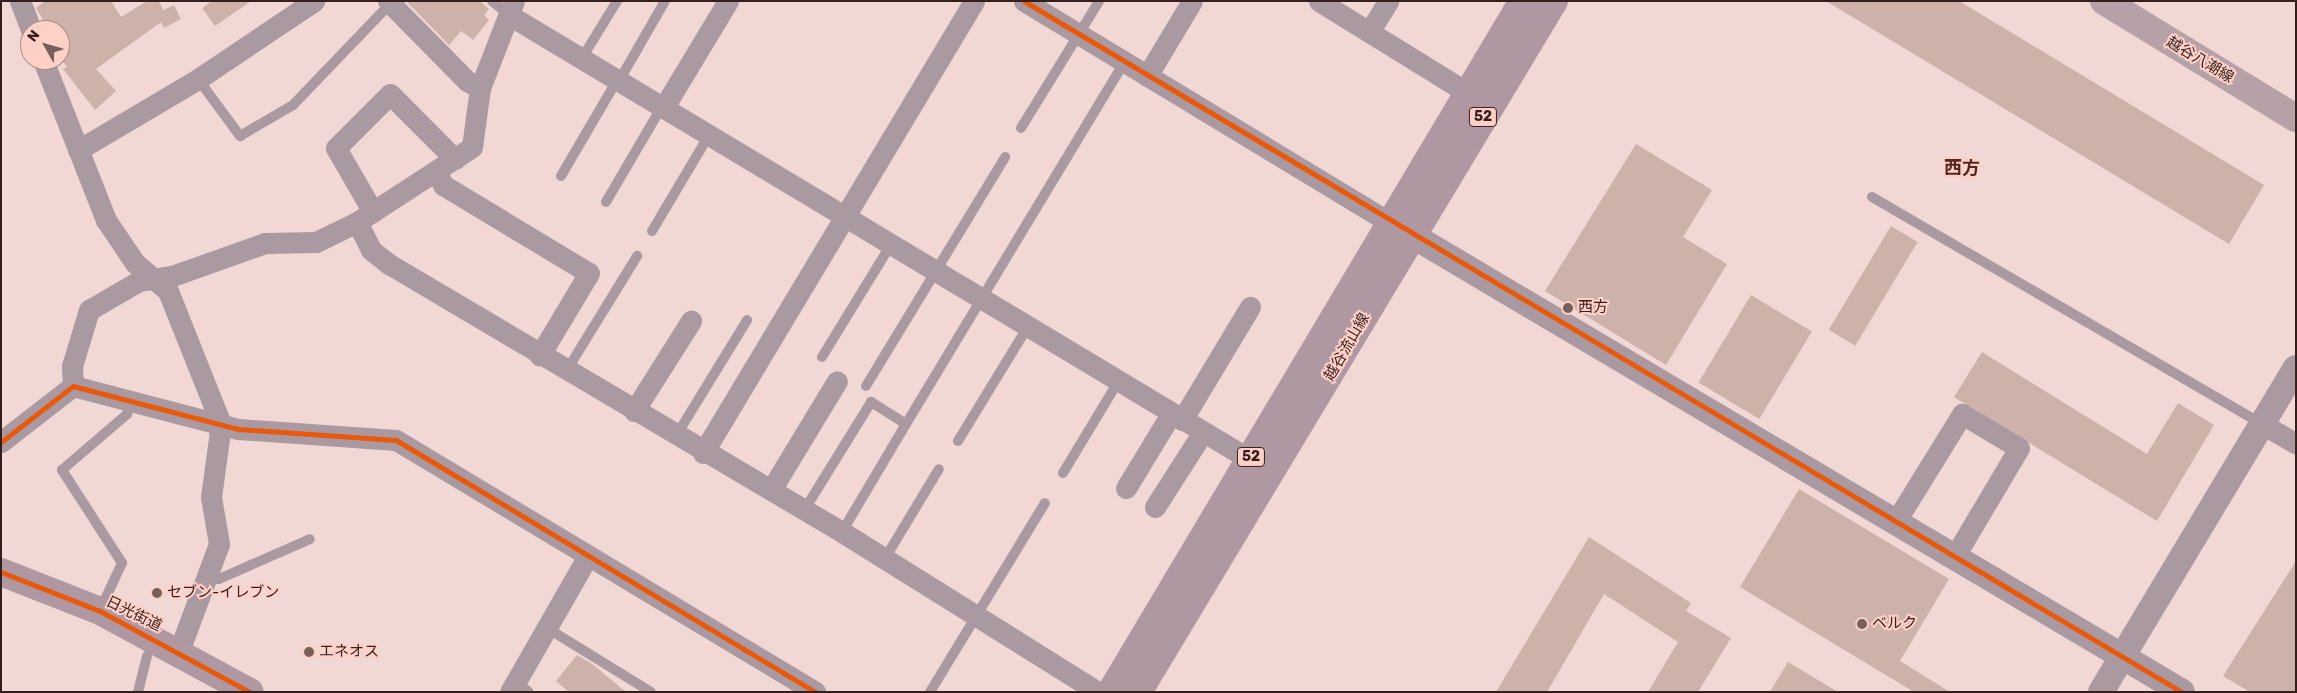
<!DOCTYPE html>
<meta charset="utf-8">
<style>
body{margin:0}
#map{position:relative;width:2297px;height:693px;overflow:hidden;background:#f1d8d4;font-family:Rubik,"Noto Sans JP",sans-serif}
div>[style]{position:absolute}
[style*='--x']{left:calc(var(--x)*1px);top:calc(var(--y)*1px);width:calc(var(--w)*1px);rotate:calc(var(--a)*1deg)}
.building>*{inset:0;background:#ccb2a8;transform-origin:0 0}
.service>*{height:10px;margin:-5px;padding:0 5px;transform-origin:5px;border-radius:5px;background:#aa99a1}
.minor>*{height:21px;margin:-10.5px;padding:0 10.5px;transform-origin:10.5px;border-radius:10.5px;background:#aa99a1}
.tertiary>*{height:26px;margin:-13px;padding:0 13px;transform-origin:13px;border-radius:13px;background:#aa99a1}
.secondary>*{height:28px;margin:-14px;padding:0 14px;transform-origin:14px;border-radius:14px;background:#b6a1a7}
.primary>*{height:28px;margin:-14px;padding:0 14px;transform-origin:14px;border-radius:14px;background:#af98a1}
.cycleway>*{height:5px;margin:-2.5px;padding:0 2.5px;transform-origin:2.5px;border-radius:2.5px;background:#e8590c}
.dots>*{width:14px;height:14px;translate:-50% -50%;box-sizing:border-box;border:2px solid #fed0c7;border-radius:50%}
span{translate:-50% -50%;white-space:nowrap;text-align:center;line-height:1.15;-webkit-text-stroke:4px #fed0c7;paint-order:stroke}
.shield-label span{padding:1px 4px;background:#fed0c7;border:1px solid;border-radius:4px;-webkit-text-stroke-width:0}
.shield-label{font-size:14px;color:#341f1c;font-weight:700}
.street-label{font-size:15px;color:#341f1c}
.poi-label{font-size:15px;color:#341f1c}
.left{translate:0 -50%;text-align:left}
.quarter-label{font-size:18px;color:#532720;font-weight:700}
.frame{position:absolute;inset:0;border:2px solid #341f1c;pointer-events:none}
.north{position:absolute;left:20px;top:20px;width:50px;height:50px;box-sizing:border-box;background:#fed0c7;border:1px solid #ad8983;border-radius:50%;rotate:308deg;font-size:14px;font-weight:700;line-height:20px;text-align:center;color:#341f1c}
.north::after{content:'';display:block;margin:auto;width:18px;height:22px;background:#76605c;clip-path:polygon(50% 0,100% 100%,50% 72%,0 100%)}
</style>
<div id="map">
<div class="building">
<div style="clip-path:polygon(45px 1px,111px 1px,121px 17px,147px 1px,159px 1px,163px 10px,174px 5px,181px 19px,164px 28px,161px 22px,96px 69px,116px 91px,95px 110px,63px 69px,67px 67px,60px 57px,60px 30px,49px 30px,36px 8px)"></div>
<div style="clip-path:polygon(212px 1px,251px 1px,215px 26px,202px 8px)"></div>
<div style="clip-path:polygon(406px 1px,480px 1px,489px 9px,484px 15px,489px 20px,473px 40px,461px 31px,449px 45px)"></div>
<div style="clip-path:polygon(1826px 1px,1959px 1px,2264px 185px,2229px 244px)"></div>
<div style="clip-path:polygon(1636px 144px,1712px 190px,1683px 237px,1727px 264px,1666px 365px,1545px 291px)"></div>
<div style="left:1891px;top:226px;width:31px;height:121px;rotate:31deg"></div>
<div style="left:1751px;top:295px;width:71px;height:102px;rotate:31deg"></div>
<div style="clip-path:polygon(1982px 352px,2147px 454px,2178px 403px,2214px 425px,2157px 521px,1954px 397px)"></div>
<div style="clip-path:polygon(1799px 489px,1949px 579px,1900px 661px,1950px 692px,1914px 692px,1740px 587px)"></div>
<div style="clip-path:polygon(1589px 537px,1691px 603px,1686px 611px,1731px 638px,1698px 692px,1648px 692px,1678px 642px,1604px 594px,1547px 692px,1496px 692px)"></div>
<div style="clip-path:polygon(2296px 561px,2296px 692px,2250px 692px,2223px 676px)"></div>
<div style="clip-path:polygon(577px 655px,592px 664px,626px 692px,569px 692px,556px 681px)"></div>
<div style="clip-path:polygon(1788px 662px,1838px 692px,1770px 692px)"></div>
</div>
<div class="service">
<div style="--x:492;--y:1;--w:22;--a:39"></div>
<div style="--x:582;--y:58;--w:67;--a:-58.4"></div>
<div style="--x:198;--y:79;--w:71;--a:53.6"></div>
<div style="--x:240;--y:136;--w:61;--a:-30.3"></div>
<div style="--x:293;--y:105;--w:140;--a:-46.2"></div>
<div style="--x:619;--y:81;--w:92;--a:-60.1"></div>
<div style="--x:1021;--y:128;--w:149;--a:-58.4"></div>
<div style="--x:561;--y:176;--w:111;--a:-59.7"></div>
<div style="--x:1872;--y:197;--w:451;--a:30.2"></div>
<div style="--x:606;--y:202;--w:111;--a:-59.7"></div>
<div style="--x:652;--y:231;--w:112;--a:-59.3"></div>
<div style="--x:822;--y:357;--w:130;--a:-58.5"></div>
<div style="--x:567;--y:370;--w:134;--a:-58.4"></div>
<div style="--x:866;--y:386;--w:268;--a:-58.7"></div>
<div style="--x:906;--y:424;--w:423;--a:-58.9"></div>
<div style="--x:676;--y:436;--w:136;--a:-58.5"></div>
<div style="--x:958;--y:441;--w:132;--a:-58.6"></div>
<div style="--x:1063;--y:473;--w:106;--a:-58.9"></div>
<div style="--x:805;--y:509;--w:126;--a:-58.3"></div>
<div style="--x:871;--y:402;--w:41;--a:32.2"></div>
<div style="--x:906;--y:424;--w:126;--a:120.7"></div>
<div style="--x:884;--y:560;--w:106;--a:-58.9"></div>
<div style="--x:207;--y:579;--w:12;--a:0"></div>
<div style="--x:219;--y:579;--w:99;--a:-23.7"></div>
<div style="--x:100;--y:610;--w:52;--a:-64.9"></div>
<div style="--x:122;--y:563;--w:111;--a:-122.8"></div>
<div style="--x:62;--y:470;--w:86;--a:-40.7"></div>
<div style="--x:127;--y:414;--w:15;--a:-70"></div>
<div style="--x:547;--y:628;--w:122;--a:31.6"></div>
<div style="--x:516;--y:682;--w:16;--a:38"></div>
<div style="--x:138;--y:692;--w:37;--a:-76"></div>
<div style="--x:930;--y:692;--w:221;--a:-58.7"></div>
</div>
<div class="minor">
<div style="--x:20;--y:1;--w:31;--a:69"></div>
<div style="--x:388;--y:1;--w:112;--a:45.4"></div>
<div style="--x:467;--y:81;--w:15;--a:28"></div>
<div style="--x:1024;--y:1;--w:429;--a:31.2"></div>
<div style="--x:1319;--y:1;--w:175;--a:31.7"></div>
<div style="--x:509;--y:15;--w:863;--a:30.96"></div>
<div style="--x:1369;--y:32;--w:36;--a:-58"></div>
<div style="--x:43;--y:60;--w:172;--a:68.5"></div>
<div style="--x:106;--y:220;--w:52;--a:56"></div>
<div style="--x:135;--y:263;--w:43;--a:40.3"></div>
<div style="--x:168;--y:291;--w:143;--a:68.3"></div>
<div style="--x:221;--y:424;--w:74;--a:97.8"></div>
<div style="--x:211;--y:497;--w:48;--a:80.3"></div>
<div style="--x:219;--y:544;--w:114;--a:110.5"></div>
<div style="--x:1147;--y:76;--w:87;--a:-59"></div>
<div style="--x:664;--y:107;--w:124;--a:-58.9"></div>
<div style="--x:78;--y:150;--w:139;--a:-30.6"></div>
<div style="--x:198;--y:79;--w:140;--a:-33.9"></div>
<div style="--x:436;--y:171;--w:16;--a:63"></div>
<div style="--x:443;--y:185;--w:170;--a:31.1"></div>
<div style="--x:589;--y:273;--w:96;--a:120.9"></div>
<div style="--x:373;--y:212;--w:74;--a:-120"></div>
<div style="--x:336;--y:148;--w:76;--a:-45"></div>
<div style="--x:390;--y:94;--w:92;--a:45"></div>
<div style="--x:357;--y:222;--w:31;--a:63"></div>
<div style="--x:371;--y:250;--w:23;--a:38"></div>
<div style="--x:389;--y:264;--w:526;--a:30.61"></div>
<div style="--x:842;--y:532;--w:302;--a:32"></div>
<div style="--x:73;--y:386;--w:20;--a:-93"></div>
<div style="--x:72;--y:366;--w:59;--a:-73.1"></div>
<div style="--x:89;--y:310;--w:58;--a:-30.1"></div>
<div style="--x:139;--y:281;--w:33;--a:-9"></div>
<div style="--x:172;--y:276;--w:99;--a:-19.5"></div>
<div style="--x:265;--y:243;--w:51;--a:-1.1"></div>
<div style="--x:316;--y:242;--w:46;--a:-26"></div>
<div style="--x:357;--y:222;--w:137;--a:-33.1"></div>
<div style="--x:472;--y:147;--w:60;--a:-82.3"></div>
<div style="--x:480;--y:88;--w:93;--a:-68.7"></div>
<div style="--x:634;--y:411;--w:107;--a:-57.7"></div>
<div style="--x:1182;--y:420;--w:132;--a:-59"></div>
<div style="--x:2262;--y:424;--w:39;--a:30"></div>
<div style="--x:1;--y:442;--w:91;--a:-37.9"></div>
<div style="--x:73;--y:386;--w:171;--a:14.6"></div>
<div style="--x:238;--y:429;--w:158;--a:4"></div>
<div style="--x:396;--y:440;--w:489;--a:31"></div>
<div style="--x:703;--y:453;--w:527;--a:-59.05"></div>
<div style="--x:1126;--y:488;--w:87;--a:-58.7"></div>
<div style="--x:771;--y:490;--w:127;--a:-58.8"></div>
<div style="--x:1155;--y:507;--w:89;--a:-57.4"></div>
<div style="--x:1896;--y:521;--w:126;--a:-58.3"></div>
<div style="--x:1962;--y:414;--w:66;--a:30.8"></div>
<div style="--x:2019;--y:448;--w:126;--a:120.7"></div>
<div style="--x:510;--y:692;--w:157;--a:-60.2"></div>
</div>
<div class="tertiary">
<div style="--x:1393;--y:224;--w:917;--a:30.67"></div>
<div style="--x:2101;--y:692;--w:378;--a:-59"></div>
</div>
<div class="secondary">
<div style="--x:2104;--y:1;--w:225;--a:31.4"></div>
</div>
<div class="primary">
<div style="--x:1;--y:572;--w:106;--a:21.5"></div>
<div style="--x:100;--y:611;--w:170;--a:28.4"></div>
<div style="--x:1111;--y:692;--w:805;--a:-59.2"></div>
<div style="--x:1138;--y:692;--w:807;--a:-58.95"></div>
</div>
<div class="cycleway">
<div style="--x:1024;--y:1;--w:1348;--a:30.83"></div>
<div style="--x:1;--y:442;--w:91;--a:-37.9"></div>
<div style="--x:73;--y:386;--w:171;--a:14.6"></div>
<div style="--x:238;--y:429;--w:158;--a:4"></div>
<div style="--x:396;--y:440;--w:489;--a:31"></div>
<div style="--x:1;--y:572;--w:106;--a:21.5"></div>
<div style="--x:100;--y:611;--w:170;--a:28.4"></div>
</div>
<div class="dots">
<div style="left:1568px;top:308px;background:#76605c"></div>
<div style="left:157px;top:593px;background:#76605c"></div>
<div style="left:1862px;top:624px;background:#76605c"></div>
<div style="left:309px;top:652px;background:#76605c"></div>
</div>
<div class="shield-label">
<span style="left:1483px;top:117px">52</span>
<span style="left:1251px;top:457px">52</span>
</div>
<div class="street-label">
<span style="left:2200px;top:60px;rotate:31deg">越谷八潮線</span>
<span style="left:1347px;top:347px;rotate:-60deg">越谷流山線</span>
<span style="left:134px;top:614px;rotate:26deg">日光街道</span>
</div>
<div class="poi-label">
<span class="left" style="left:1578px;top:308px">西方</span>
<span class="left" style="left:167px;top:593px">セブン-イレブン</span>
<span class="left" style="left:1872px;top:624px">ベルク</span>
<span class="left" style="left:319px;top:652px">エネオス</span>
</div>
<div class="quarter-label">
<span style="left:1962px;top:168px">西方</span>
</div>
<div class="frame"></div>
<div class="north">N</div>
</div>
